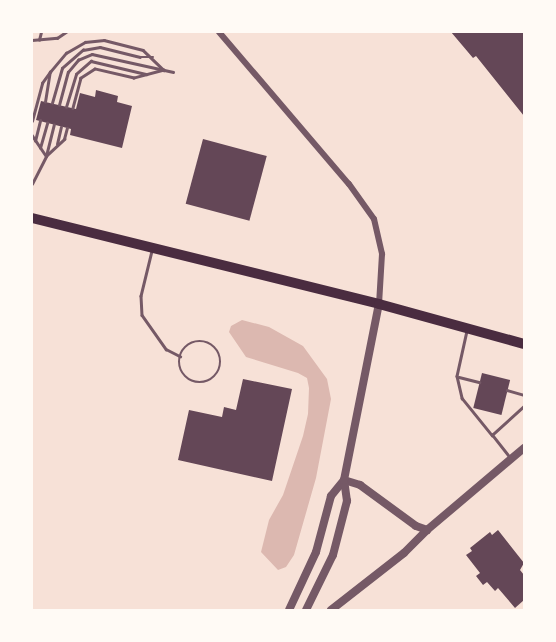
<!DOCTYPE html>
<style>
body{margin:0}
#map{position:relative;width:556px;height:642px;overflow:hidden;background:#f7e1d7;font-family:"Roboto Serif",serif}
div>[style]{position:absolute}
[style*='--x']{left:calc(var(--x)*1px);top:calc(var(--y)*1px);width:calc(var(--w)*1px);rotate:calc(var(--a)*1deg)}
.water>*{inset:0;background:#dcb8b0}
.building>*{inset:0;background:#644757;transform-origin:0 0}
.service>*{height:2.5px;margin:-1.25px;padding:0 1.25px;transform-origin:1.25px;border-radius:1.25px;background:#755966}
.service>.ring{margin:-1.25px;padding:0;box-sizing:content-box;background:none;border:2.5px solid #755966;border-radius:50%}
.minor>*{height:6px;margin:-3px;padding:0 3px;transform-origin:3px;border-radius:3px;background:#755966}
.tertiary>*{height:8px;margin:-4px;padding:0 4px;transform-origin:4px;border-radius:4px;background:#755966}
.primary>*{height:10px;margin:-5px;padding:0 5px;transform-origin:5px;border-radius:5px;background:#4a2c40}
span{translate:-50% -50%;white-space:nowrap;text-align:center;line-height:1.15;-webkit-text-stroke:5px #fffaf5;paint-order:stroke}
.frame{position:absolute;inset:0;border:33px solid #fffaf5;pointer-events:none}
</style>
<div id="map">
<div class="water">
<div style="clip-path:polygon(242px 320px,269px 327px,303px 346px,327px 379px,331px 399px,316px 478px,294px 555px,286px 567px,278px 570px,261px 552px,269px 520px,283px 495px,303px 436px,308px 414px,309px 388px,307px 378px,298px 373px,246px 357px,229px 332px,231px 326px)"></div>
</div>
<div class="building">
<div style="clip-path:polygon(451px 32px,524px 32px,524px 116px,476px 56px,473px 58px)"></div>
<div style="clip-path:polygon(96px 90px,118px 96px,117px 102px,132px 106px,122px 148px,70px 135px,71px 129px,36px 120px,41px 101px,76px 109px,80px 93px,95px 97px)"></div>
<div style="left:203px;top:139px;width:66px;height:67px;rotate:15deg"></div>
<div style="left:482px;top:373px;width:29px;height:36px;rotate:14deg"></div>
<div style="clip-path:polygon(243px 379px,292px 389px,272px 481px,178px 460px,189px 410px,222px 417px,224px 407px,236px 410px)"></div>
<div style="clip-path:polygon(498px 530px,524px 563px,520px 570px,524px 575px,524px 600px,515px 608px,498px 588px,495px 591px,487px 582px,483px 585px,476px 576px,480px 573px,466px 555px,472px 551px,470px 548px,490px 532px,492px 535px)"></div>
</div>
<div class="service">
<div style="--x:32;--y:40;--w:25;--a:-5"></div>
<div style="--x:57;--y:38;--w:11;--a:-34"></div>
<div style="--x:39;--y:40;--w:8;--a:-76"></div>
<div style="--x:45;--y:102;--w:30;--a:-81"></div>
<div style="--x:50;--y:72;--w:25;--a:-50"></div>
<div style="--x:66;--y:53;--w:22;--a:-30"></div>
<div style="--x:85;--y:42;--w:19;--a:-6"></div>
<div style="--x:104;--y:40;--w:40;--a:14.4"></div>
<div style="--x:143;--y:50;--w:29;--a:44"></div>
<div style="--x:164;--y:70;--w:31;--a:165"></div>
<div style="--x:134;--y:78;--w:40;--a:-167"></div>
<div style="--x:95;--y:69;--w:17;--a:147"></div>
<div style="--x:81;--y:78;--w:31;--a:105"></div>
<div style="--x:52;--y:103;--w:36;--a:-74"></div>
<div style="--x:62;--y:68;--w:28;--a:-41"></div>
<div style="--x:83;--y:50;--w:17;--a:-10"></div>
<div style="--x:100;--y:47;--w:41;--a:14"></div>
<div style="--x:140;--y:57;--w:13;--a:0"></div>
<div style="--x:59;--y:105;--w:34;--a:-75"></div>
<div style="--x:68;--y:72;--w:16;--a:-50"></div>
<div style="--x:78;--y:60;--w:15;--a:-23"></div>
<div style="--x:92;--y:54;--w:83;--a:12.5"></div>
<div style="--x:66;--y:107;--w:34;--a:-73"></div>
<div style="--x:76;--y:74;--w:20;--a:-41"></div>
<div style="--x:91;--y:61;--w:57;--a:13.3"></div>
<div style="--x:32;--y:121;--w:39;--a:-75"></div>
<div style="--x:42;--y:83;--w:14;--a:-54"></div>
<div style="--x:32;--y:135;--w:25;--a:56"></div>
<div style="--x:35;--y:141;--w:21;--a:-76"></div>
<div style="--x:57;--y:144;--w:17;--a:-77"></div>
<div style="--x:40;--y:148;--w:26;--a:-74"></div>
<div style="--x:46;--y:156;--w:25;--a:-43"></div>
<div style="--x:64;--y:139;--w:11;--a:-75"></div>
<div style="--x:32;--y:184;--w:31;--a:-63"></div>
<div style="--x:46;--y:156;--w:32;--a:-76"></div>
<div style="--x:152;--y:251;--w:46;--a:103.7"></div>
<div style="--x:141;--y:296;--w:19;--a:87"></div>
<div style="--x:142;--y:315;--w:42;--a:54.8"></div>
<div style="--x:166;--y:349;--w:16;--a:27"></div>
<div style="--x:467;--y:331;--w:46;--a:102.5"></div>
<div style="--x:457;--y:376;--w:23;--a:77"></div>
<div style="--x:462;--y:398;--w:48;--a:51"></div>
<div class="ring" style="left:179px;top:341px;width:39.5px;height:39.5px"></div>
<div style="--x:459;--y:377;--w:21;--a:14"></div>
<div style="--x:507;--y:390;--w:18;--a:16"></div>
<div style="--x:510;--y:458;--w:29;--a:-128"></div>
<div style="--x:492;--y:435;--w:43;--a:-42.2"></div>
</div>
<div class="minor">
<div style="--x:219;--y:32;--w:200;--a:49.5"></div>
<div style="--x:349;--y:184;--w:43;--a:54.5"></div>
<div style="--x:374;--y:219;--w:36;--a:77"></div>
<div style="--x:382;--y:254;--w:50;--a:93.4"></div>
</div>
<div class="tertiary">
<div style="--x:344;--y:480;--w:17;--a:17"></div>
<div style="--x:360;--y:485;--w:69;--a:36.2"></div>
<div style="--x:416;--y:526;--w:12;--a:20"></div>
<div style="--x:289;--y:610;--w:64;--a:-65"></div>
<div style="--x:316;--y:552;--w:58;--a:-75"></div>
<div style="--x:331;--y:496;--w:21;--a:-51"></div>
<div style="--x:306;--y:610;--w:61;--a:-63.9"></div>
<div style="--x:333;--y:555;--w:56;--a:-75.5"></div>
<div style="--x:347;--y:501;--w:21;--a:-98"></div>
<div style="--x:344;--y:480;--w:179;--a:-78.8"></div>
<div style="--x:331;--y:610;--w:93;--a:-38"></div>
<div style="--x:404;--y:553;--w:33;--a:-45"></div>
<div style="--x:427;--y:530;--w:127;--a:-40.2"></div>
</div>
<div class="primary">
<div style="--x:32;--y:218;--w:357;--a:13.9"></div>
<div style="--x:379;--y:304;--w:150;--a:15.4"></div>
</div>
<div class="frame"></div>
</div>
